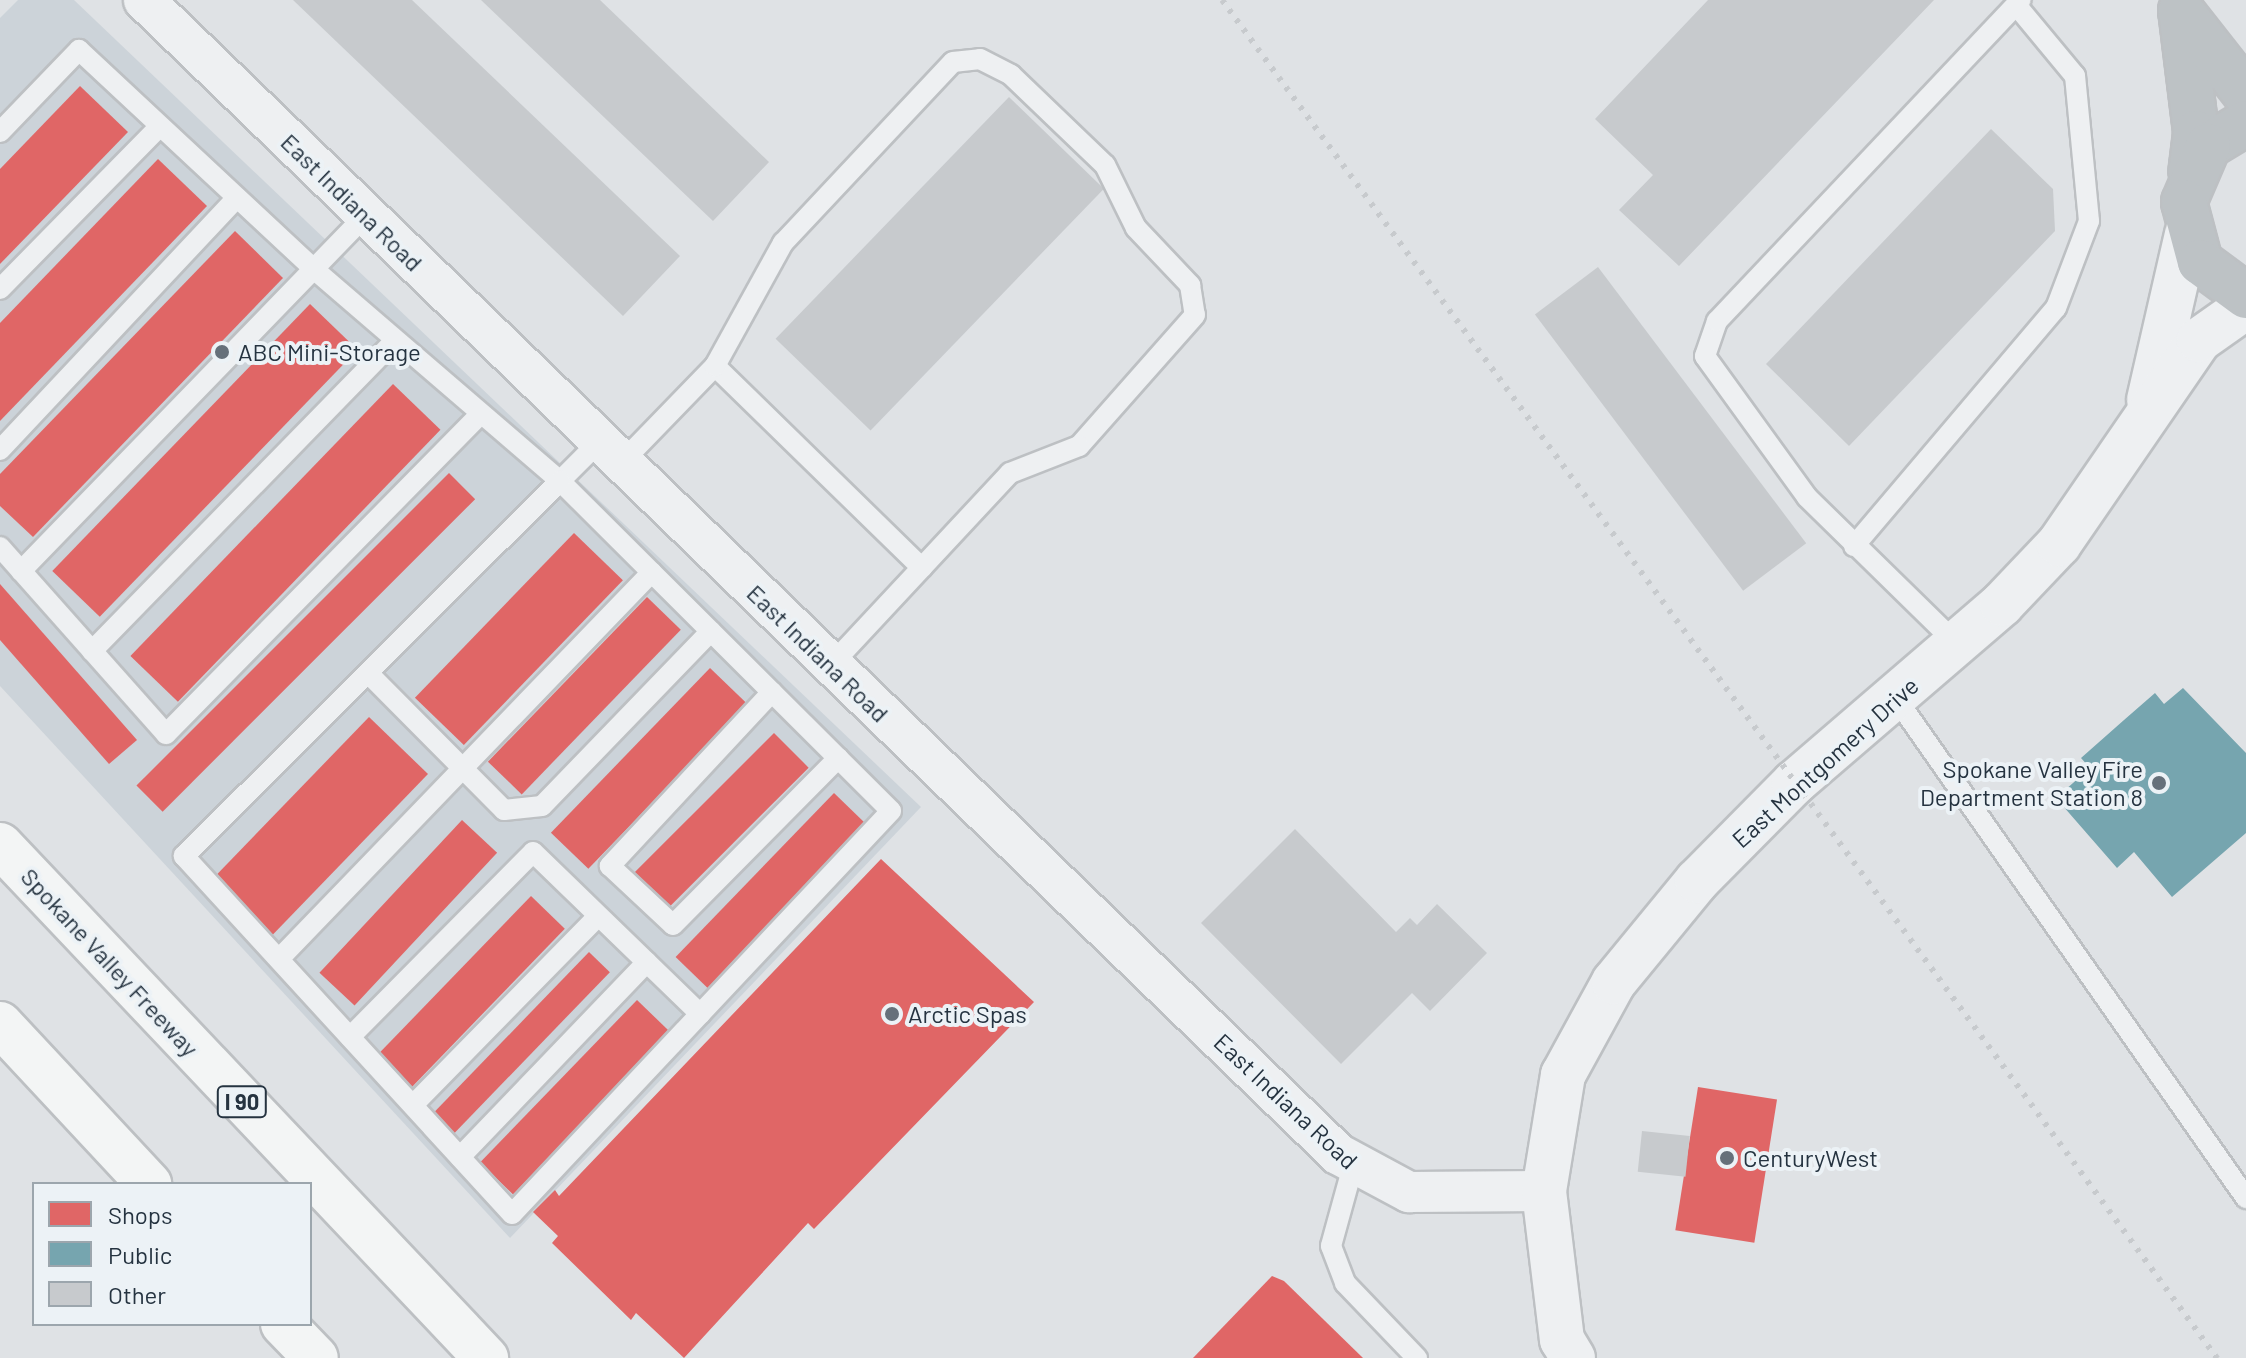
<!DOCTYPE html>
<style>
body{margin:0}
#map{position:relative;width:2246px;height:1358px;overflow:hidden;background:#dfe2e5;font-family:Barlow,sans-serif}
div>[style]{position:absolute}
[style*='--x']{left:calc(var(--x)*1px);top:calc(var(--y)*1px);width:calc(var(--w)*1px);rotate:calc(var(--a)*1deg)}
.built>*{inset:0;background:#ccd3d9}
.shops>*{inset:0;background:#e06666;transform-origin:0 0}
.public>*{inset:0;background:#76a5af}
.building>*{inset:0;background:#c7cacd;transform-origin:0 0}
.roads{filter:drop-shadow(2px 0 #bdc0c3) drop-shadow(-2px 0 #bdc0c3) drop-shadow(0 2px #bdc0c3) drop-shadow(0 -2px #bdc0c3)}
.service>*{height:20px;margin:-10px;padding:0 10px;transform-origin:10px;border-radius:10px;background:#eef0f2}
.minor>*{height:40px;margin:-20px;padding:0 20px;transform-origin:20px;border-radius:20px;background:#eef0f2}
.tertiary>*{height:44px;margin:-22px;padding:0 22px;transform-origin:22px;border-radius:22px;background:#eef0f2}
.secondary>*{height:44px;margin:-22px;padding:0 22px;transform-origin:22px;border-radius:22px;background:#bdc2c5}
.motorway>*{height:44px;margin:-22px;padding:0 22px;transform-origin:22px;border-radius:22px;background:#f3f5f5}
.rail>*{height:6px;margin-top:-3px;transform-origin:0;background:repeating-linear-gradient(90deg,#c7cacd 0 4px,transparent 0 12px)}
.dots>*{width:22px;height:22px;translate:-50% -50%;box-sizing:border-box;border:4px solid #ecf2f6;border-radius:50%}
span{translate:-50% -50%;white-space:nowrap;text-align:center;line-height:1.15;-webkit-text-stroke:8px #ecf2f6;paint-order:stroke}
.shield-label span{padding:2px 6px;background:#ecf2f6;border:2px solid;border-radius:6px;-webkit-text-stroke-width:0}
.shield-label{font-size:22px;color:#253340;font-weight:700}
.street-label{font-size:24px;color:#253340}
.poi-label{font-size:24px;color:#253340}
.left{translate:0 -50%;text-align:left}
.right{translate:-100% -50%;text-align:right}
.legend{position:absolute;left:32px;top:1182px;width:280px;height:144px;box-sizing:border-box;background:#ecf2f6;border:2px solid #9ca6ad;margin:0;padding:10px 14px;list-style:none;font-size:24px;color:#253340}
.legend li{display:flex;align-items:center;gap:16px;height:40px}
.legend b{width:40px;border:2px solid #9ca6ad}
</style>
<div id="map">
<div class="built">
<div style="clip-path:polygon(18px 0,74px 0,921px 807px,510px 1238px,0 686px,0 18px)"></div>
</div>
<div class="shops">
<div style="clip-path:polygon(80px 86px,128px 132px,0 264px,0 169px)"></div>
<div style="clip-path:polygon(158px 159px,207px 206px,0 421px,0 323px)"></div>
<div style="clip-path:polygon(235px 231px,283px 278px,33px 537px,0 506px,0 474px)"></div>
<div style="left:310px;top:304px;width:66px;height:371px;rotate:44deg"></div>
<div style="left:393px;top:384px;width:66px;height:378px;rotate:44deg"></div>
<div style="left:449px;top:473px;width:37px;height:442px;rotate:45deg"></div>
<div style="left:574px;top:533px;width:68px;height:229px;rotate:44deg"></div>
<div style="clip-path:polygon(0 584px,137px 740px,109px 764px,0 640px)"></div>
<div style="left:647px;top:597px;width:47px;height:229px;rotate:44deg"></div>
<div style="left:710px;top:668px;width:52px;height:229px;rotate:44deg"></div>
<div style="left:369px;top:717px;width:82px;height:227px;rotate:44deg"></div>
<div style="left:774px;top:733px;width:49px;height:197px;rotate:45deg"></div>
<div style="left:834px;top:793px;width:47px;height:228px;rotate:44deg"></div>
<div style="left:462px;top:820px;width:48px;height:209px;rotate:43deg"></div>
<div style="clip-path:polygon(881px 859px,1034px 1002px,814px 1229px,808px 1223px,684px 1358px,636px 1313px,631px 1320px,552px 1243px,558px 1236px,533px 1212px,555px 1190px,559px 1196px)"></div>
<div style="left:531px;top:896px;width:47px;height:226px;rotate:44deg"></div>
<div style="left:589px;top:952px;width:29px;height:225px;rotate:44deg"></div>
<div style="left:637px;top:1000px;width:46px;height:226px;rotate:44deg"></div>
<div style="left:1698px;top:1087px;width:80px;height:145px;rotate:9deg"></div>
<div style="clip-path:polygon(1272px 1276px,1284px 1281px,1363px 1358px,1193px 1358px)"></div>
</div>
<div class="public">
<div style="clip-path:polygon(2183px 688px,2246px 753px,2246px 833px,2172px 897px,2134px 852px,2117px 868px,2056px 798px,2090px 768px,2081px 758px,2124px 720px,2155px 693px,2164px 704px)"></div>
</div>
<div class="building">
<div style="clip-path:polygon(293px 0,412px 0,680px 256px,623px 316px)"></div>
<div style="clip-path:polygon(481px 0,600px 0,769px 162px,713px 221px)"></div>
<div style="clip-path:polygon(1708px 0,1934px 0,1679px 266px,1619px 210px,1653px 175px,1595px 119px)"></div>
<div style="left:1009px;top:97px;width:132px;height:336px;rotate:44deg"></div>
<div style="clip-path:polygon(1991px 129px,2053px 189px,2055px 231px,1849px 446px,1766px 364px)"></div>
<div style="left:1598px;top:267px;width:346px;height:79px;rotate:53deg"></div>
<div style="clip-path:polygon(1295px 829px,1396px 932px,1410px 918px,1417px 925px,1437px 904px,1487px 953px,1430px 1011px,1412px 993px,1341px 1064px,1201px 923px)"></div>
<div style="left:1642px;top:1131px;width:48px;height:41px;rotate:6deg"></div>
</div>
<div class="roads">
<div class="service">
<div style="--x:0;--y:132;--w:114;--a:-46.1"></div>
<div style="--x:79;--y:50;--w:324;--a:43"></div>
<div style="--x:316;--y:271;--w:322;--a:40.7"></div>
<div style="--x:560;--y:481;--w:57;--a:-45"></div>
<div style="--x:0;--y:289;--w:227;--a:-45.5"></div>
<div style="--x:715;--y:366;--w:289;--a:44.3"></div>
<div style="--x:0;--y:450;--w:346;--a:-46.8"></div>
<div style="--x:622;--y:462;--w:134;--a:-45.9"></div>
<div style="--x:715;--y:366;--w:141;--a:-61.1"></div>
<div style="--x:783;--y:243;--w:248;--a:-46.8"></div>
<div style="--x:953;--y:62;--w:27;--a:-6"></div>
<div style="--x:980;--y:59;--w:35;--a:27"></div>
<div style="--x:1011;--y:75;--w:130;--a:43.8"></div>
<div style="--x:1105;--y:165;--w:70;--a:63.8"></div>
<div style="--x:1136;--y:228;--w:79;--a:46.5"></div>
<div style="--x:1190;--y:285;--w:30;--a:81"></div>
<div style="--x:1195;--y:315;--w:175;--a:131.5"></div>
<div style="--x:1079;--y:446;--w:74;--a:158.6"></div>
<div style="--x:1010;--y:473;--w:262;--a:133"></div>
<div style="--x:560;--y:481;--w:467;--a:44.9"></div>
<div style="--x:891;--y:811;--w:553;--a:133.24"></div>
<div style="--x:512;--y:1214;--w:486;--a:-132.5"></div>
<div style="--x:184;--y:856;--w:531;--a:-44.92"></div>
<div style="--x:1854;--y:546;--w:312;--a:-49.7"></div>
<div style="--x:2056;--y:308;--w:93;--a:-69.2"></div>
<div style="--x:2089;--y:221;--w:146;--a:-95.5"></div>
<div style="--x:2075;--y:76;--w:92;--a:-129.7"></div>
<div style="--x:0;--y:547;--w:250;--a:48.4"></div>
<div style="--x:166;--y:734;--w:448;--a:-45.5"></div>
<div style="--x:21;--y:571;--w:496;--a:-45.9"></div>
<div style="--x:1957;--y:644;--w:210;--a:-135.6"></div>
<div style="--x:1807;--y:497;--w:174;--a:-125.9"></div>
<div style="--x:1705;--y:356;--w:37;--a:-71"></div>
<div style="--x:1717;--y:321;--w:442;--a:-46.6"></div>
<div style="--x:92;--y:651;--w:434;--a:-45.7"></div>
<div style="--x:368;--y:673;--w:193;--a:45.2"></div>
<div style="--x:504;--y:810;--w:38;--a:-6"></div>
<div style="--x:542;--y:806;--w:243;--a:-46"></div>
<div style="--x:772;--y:692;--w:238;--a:133"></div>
<div style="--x:610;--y:866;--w:86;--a:43.1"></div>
<div style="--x:673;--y:925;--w:235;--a:-45.3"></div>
<div style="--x:1895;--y:697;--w:612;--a:54.98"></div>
<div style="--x:279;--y:959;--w:537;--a:-46.06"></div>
<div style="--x:350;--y:1037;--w:260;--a:-45.3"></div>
<div style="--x:533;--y:852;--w:233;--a:44.1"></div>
<div style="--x:413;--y:1105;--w:264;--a:-45.6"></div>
<div style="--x:460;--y:1157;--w:270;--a:-46.2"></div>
<div style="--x:1353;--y:1166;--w:83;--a:105.4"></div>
<div style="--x:1331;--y:1246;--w:40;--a:69"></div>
<div style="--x:1345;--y:1283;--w:104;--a:46.2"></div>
</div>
<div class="minor">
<div style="--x:144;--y:0;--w:1661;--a:44.02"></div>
<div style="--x:1338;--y:1154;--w:81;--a:28.2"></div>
<div style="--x:1409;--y:1192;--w:135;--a:-0.4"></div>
</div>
<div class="tertiary">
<div style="--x:2149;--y:400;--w:170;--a:-77.1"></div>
<div style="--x:1573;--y:1358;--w:21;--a:-121"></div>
<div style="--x:1562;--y:1340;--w:150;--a:-96.9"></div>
<div style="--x:1544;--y:1191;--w:118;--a:-80.7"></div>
<div style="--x:1563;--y:1075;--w:106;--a:-61.3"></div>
<div style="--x:1614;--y:982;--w:131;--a:-50.6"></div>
<div style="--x:1697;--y:881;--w:138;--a:-45.3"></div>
<div style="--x:1794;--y:783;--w:274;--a:-40.7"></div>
<div style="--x:2002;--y:604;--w:83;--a:-46.5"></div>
<div style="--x:2059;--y:544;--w:247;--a:-55.5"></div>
<div style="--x:2199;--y:340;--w:57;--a:-35.1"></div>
</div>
<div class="secondary">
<div style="--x:2181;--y:10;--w:124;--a:83"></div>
<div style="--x:2196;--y:133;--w:39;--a:97"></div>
<div style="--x:2181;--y:11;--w:105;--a:51.9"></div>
<div style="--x:2246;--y:123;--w:44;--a:148.8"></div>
<div style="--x:2208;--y:146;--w:61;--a:113.2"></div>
<div style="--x:2184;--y:202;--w:62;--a:75.1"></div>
<div style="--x:2200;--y:262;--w:57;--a:36.5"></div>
</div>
<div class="motorway">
<div style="--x:0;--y:845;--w:707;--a:46.55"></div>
<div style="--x:0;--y:1024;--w:219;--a:47"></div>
<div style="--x:283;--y:1324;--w:47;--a:45.9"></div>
</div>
</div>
<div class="rail">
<div style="--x:1222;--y:0;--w:1684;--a:53.77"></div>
</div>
<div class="dots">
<div style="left:222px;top:352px;background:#66707a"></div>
<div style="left:2159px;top:783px;background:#66707a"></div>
<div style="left:892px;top:1014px;background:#66707a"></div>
<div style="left:1727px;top:1158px;background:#66707a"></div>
</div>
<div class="shield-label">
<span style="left:242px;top:1102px">I 90</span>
</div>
<div class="street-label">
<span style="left:352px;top:202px;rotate:44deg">East Indiana Road</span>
<span style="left:818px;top:653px;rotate:44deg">East Indiana Road</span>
<span style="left:1825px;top:762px;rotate:-42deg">East Montgomery Drive</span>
<span style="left:110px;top:962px;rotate:47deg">Spokane Valley Freeway</span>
<span style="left:1286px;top:1101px;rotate:43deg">East Indiana Road</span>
</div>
<div class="poi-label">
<span class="left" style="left:238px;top:352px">ABC Mini-Storage</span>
<span class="right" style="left:2143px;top:783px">Spokane Valley Fire<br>Department Station 8</span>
<span class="left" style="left:908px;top:1014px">Arctic Spas</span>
<span class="left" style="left:1743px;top:1158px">CenturyWest</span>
</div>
<ul class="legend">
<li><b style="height:22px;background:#e06666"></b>Shops</li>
<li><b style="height:22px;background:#76a5af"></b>Public</li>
<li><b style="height:22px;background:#c7cacd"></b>Other</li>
</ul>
</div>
